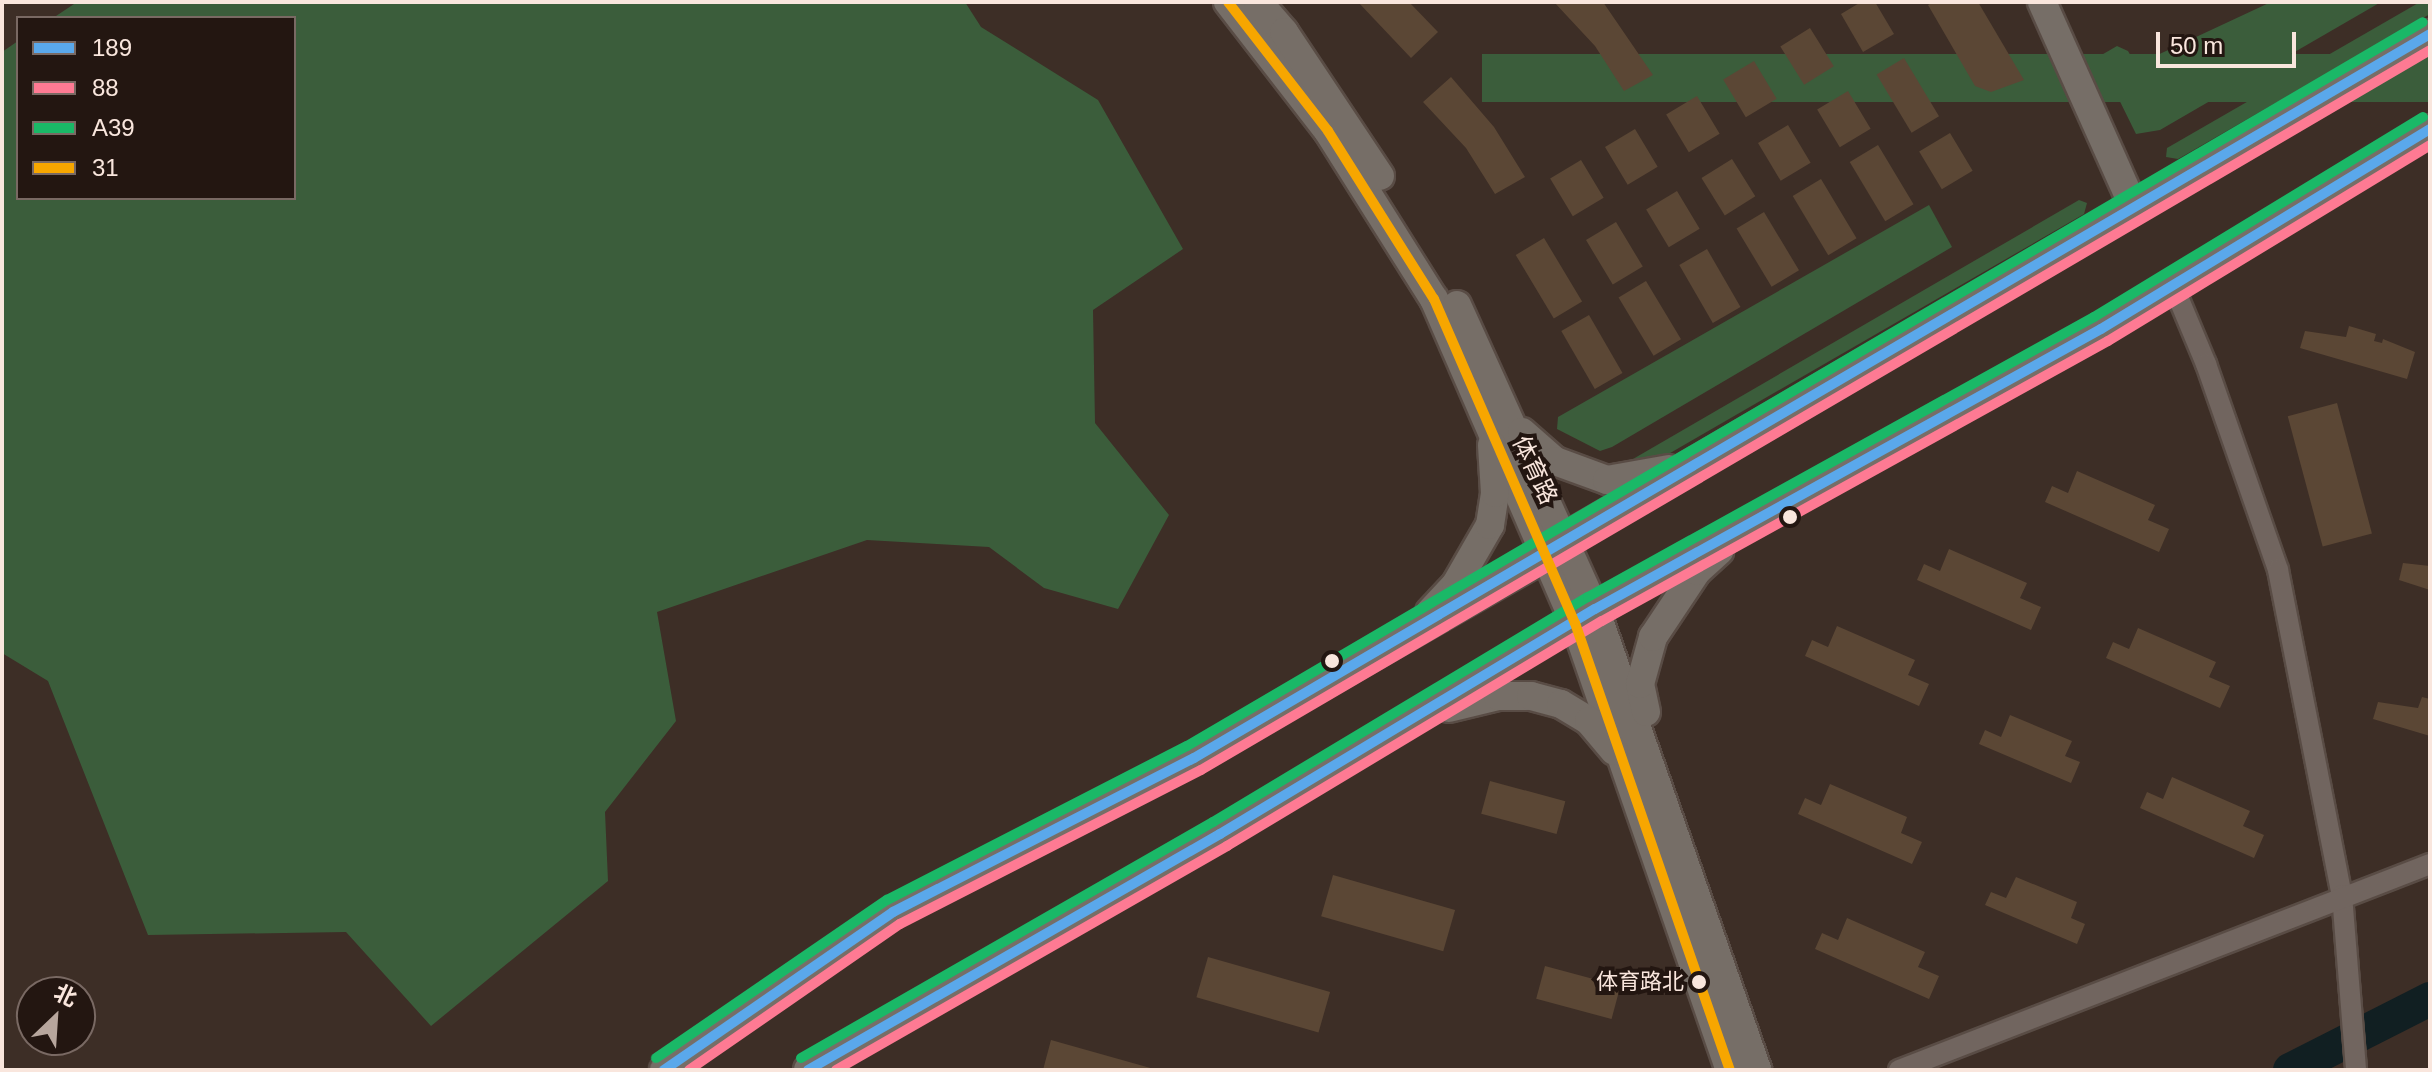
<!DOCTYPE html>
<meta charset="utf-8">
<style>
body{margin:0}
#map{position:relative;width:2432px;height:1072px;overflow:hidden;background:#3d2e26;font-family:Arial,"Noto Sans SC",sans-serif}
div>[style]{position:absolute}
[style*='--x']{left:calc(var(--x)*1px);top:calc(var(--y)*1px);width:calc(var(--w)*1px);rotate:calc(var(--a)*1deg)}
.green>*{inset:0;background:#3b5d3b;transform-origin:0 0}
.river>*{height:34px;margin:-17px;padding:0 17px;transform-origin:17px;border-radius:17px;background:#111f22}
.building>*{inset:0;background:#5b4735;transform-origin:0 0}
.roads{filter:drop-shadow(2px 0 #594c45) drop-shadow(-2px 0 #594c45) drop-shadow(0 2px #594c45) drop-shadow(0 -2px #594c45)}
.street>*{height:20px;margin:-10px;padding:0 10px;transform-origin:10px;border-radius:10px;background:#71655f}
.secondary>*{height:28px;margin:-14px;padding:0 14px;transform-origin:14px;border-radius:14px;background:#766e67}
.bus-1>*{height:10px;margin:-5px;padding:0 5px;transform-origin:5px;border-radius:5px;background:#5aa8eb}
.bus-2>*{height:10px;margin:-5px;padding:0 5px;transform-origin:5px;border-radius:5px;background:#fe7a93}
.bus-3>*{height:10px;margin:-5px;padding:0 5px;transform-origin:5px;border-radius:5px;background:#1ab867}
.bus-4>*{height:10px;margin:-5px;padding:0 5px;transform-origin:5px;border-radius:5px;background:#f7a600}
.dots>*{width:22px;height:22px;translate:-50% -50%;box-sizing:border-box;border:4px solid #231611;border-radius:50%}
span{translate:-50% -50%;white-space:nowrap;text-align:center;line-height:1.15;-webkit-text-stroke:8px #231611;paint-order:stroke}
.bus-label{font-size:22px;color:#f9e6dd}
.right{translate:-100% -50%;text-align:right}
.street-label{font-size:24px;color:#f9e6dd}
.frame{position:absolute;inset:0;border:4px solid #f9e6dd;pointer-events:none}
.legend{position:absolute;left:16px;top:16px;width:280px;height:184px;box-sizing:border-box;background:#231611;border:2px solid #796963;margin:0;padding:10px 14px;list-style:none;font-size:24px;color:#f9e6dd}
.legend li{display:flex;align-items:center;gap:16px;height:40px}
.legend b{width:40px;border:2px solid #796963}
.north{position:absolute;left:16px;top:976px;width:80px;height:80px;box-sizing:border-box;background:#231611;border:2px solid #796963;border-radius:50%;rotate:25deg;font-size:22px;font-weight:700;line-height:32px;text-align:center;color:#f9e6dd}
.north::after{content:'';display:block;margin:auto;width:28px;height:36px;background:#b7a69d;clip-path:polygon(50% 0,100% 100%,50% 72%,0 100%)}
.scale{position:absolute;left:2156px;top:32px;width:140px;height:36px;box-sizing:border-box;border:4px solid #f9e6dd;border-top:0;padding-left:10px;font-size:24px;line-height:28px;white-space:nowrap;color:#f9e6dd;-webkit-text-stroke:6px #231611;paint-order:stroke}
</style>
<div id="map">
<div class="green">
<div style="clip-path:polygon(77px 2px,965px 2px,981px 27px,1098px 100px,1183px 249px,1093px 310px,1095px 423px,1169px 515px,1118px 609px,1044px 588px,989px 547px,867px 540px,657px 612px,676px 721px,605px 812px,608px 881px,431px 1026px,346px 932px,148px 935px,48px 681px,2px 653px,2px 52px,18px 41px,18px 198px,294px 198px,294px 18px,53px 18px)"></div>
<div style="clip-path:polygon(2271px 2px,2381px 2px,2160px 130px,2136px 134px,2098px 57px,2117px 46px,2128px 51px,2136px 65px)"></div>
<div style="clip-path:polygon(2420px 2px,2430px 2px,2430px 14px,2178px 159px,2166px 157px,2167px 148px)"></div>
<div style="left:2430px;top:54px;width:48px;height:948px;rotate:90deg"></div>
<div style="clip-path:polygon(2079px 200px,2087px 203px,2084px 214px,1665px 456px,1633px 459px)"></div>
<div style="clip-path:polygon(1929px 205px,1952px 247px,1612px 447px,1600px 451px,1557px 429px,1558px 417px)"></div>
</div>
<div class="river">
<div style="--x:2290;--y:1070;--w:157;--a:-26.9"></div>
</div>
<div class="building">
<div style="clip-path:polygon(1358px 2px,1409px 2px,1438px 32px,1411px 58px)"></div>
<div style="clip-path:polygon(1554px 2px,1603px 2px,1653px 75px,1624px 91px,1595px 46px)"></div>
<div style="clip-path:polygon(1861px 2px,1875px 2px,1894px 34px,1863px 52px,1841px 14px)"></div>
<div style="clip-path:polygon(1933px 2px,1978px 2px,2024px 80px,1991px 92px,1975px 86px,1928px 5px)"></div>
<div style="left:1810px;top:28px;width:45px;height:35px;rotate:58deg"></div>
<div style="left:1904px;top:58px;width:68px;height:32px;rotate:59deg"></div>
<div style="left:1754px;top:61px;width:44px;height:36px;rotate:59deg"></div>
<div style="clip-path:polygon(1451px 77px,1494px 127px,1525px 177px,1495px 194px,1466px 148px,1423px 102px)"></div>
<div style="left:1848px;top:91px;width:44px;height:36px;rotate:59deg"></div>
<div style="left:1697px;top:96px;width:44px;height:36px;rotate:59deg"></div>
<div style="left:1788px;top:125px;width:44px;height:35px;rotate:59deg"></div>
<div style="left:1635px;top:129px;width:44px;height:35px;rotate:59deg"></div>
<div style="left:1950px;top:133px;width:44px;height:36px;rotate:59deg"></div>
<div style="left:1878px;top:145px;width:69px;height:33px;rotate:59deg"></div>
<div style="left:1732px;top:159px;width:44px;height:36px;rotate:58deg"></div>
<div style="left:1581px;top:160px;width:44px;height:36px;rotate:59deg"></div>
<div style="left:1821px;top:179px;width:69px;height:33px;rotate:59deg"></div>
<div style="left:1677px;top:191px;width:44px;height:36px;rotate:59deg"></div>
<div style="left:1764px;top:212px;width:68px;height:32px;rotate:59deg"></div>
<div style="left:1616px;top:222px;width:52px;height:35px;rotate:59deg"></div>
<div style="left:1544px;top:238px;width:74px;height:33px;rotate:59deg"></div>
<div style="left:1707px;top:249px;width:67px;height:32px;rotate:60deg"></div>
<div style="left:1646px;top:281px;width:68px;height:32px;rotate:59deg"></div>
<div style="left:1589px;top:315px;width:67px;height:32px;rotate:60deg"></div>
<div style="clip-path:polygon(2349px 326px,2376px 334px,2374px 341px,2382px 343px,2383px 339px,2415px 352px,2407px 379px,2300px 348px,2305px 331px,2346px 337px)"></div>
<div style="left:2337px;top:403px;width:135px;height:51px;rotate:75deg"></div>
<div style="clip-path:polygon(2077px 471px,2155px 505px,2148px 520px,2169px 529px,2159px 552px,2045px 502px,2052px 486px,2068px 493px)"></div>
<div style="clip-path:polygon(1949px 549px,2027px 583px,2020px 598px,2041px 607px,2031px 630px,1917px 580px,1924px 564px,1940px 571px)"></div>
<div style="clip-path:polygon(2403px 563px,2430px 566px,2430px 590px,2399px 580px)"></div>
<div style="clip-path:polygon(1837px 626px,1915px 660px,1908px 675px,1929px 684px,1919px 706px,1805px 656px,1812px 640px,1828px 647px)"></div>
<div style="clip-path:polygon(2138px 628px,2216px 662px,2209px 677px,2230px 686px,2220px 708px,2106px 658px,2113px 642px,2129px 649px)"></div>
<div style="clip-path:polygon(2422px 697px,2430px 699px,2430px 736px,2373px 719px,2378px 702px,2418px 708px)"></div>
<div style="clip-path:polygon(2010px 715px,2072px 741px,2065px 756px,2080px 762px,2071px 783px,1979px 744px,1985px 730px,2001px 737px)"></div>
<div style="clip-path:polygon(2172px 777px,2250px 811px,2243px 826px,2264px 835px,2254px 858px,2140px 808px,2147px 792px,2163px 799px)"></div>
<div style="left:1490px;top:781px;width:78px;height:34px;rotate:15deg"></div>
<div style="clip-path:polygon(1830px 784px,1907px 817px,1901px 833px,1922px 842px,1912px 864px,1798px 814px,1805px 798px,1821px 805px)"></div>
<div style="left:1333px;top:875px;width:127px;height:43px;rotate:16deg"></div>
<div style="clip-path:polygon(2016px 877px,2077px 902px,2071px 918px,2085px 924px,2077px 944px,1985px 905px,1991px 892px,2006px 898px)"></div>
<div style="clip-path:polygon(1847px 918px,1925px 952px,1918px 967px,1939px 976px,1929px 999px,1815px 949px,1822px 933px,1838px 940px)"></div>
<div style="left:1208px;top:957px;width:127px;height:42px;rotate:16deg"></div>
<div style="left:1545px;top:966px;width:78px;height:34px;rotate:15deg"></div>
<div style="clip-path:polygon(1051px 1040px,1154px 1069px,1154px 1070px,1043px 1070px)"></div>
</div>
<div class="roads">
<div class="street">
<div style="--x:2173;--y:285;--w:86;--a:67.3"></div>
<div style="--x:2206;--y:364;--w:218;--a:70.7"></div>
<div style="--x:2278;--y:570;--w:331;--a:78.9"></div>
<div style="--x:2342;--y:895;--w:176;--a:85.4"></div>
<div style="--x:1899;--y:1070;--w:570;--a:-21.2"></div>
</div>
<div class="secondary">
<div style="--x:1228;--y:2;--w:163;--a:52.2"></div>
<div style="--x:1328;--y:131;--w:199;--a:57.8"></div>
<div style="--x:1434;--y:299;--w:353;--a:66.5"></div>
<div style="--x:1575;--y:623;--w:473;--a:70.9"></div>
<div style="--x:1258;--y:2;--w:40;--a:49"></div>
<div style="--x:1284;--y:32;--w:173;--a:56.3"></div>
<div style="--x:2042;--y:2;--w:226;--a:65.9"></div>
<div style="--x:1457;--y:305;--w:334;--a:65.6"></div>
<div style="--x:1595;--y:609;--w:489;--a:70.6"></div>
<div style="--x:1522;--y:432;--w:44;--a:41.3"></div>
<div style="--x:1555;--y:461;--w:55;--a:20.1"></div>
<div style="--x:1607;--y:480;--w:63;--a:-10.1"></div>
<div style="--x:1430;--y:612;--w:38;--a:-47"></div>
<div style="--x:1456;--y:584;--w:68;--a:-60"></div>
<div style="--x:1490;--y:525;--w:32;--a:-81"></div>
<div style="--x:1495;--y:493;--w:48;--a:-93.6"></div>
<div style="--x:1449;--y:708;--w:50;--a:-13.8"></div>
<div style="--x:1498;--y:696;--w:33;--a:0"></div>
<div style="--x:1531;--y:696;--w:31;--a:15"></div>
<div style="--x:1561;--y:704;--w:33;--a:31"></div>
<div style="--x:1589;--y:721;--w:39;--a:50"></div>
<div style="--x:1646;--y:712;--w:29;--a:-102"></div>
<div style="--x:1640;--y:684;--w:49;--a:-74.5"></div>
<div style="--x:1653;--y:637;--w:79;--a:-56.3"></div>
<div style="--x:1697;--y:571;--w:30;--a:-42"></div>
<div style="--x:664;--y:1070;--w:278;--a:-34.6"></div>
<div style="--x:893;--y:912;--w:338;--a:-27.1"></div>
<div style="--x:1194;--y:758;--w:408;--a:-29.8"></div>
<div style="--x:1548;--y:555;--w:25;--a:-45"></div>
<div style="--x:1566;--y:537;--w:1000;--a:-30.21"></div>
<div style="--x:808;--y:1070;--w:475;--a:-29.8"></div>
<div style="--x:1220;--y:834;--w:437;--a:-31"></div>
<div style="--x:1595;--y:609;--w:578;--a:-28.96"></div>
<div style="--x:2101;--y:329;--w:385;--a:-31.3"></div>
</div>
</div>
<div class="bus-1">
<div style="--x:664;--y:1070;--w:278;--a:-34.6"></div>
<div style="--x:893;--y:912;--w:338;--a:-27.1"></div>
<div style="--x:1194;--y:758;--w:1432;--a:-30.36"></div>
<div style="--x:808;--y:1070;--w:475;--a:-29.8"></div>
<div style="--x:1220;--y:834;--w:437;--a:-31"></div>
<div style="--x:1595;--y:609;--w:578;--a:-28.96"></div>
<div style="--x:2101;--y:329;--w:385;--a:-31.3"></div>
</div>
<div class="bus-2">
<div style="--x:689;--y:1070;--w:257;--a:-34.7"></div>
<div style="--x:900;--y:924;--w:338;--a:-27.1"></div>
<div style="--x:1201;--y:770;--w:1424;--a:-30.36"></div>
<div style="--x:836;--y:1070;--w:451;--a:-29.8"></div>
<div style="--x:1227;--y:846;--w:437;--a:-31"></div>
<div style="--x:1602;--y:621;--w:578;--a:-28.96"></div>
<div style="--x:2108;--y:341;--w:377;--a:-31.3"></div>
</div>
<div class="bus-3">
<div style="--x:656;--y:1058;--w:280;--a:-34.4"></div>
<div style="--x:887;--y:900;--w:337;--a:-27.2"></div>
<div style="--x:1187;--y:746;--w:1432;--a:-30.36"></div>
<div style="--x:801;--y:1058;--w:475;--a:-29.8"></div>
<div style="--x:1213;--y:822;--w:437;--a:-31"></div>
<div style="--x:1588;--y:597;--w:578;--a:-28.96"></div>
<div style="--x:2094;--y:317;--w:385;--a:-31.3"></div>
</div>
<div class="bus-4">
<div style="--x:1228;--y:2;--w:163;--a:52.2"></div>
<div style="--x:1328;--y:131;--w:199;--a:57.8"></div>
<div style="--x:1434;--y:299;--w:353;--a:66.5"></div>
<div style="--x:1575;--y:623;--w:473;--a:70.9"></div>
</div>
<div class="dots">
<div style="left:1790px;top:517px;background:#f9e6dd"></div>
<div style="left:1332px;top:661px;background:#f9e6dd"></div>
<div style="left:1699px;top:982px;background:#f9e6dd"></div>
</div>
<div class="bus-label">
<span class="right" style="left:1684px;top:982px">体育路北</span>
</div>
<div class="street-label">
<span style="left:1535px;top:470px;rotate:65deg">体育路</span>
</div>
<div class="frame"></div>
<ul class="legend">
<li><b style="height:10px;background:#5aa8eb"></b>189</li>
<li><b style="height:10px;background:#fe7a93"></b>88</li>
<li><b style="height:10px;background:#1ab867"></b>A39</li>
<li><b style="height:10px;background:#f7a600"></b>31</li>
</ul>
<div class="north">北</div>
<div class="scale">50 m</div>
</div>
